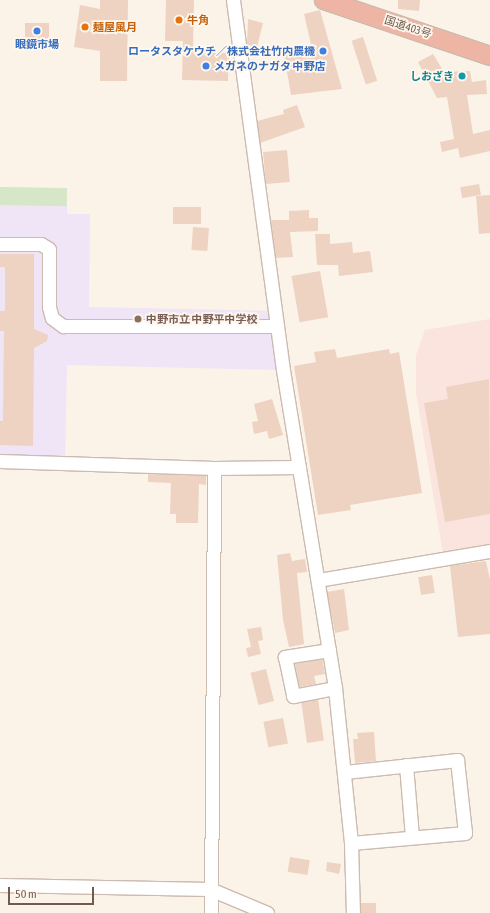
<!DOCTYPE html>
<meta charset="utf-8">
<style>
body{margin:0}
#map{position:relative;width:490px;height:913px;overflow:hidden;background:#fbf3e8;font-family:"Asap Condensed","Noto Sans JP",sans-serif}
div>[style]{position:absolute}
[style*='--x']{left:calc(var(--x)*1px);top:calc(var(--y)*1px);width:calc(var(--w)*1px);rotate:calc(var(--a)*1deg)}
.commercial>*{inset:0;background:#fae4dd}
.education>*{inset:0;background:#f0e4f7}
.green>*{inset:0;background:#d5e7c7;transform-origin:0 0}
.building>*{inset:0;background:#eed2c2;transform-origin:0 0}
.roads{filter:drop-shadow(1px 0 #ccbbaf) drop-shadow(-1px 0 #ccbbaf) drop-shadow(0 1px #ccbbaf) drop-shadow(0 -1px #ccbbaf)}
.minor>*{height:13px;margin:-6.5px;padding:0 6.5px;transform-origin:6.5px;border-radius:6.5px;background:#fff}
.highway>*{height:18px;margin:-9px;padding:0 9px;transform-origin:9px;border-radius:9px;background:#efb5a4}
.dots>*{width:11px;height:11px;translate:-50% -50%;box-sizing:border-box;border:2px solid #fef7ee;border-radius:50%}
span{translate:-50% -50%;white-space:nowrap;text-align:center;line-height:1.15;-webkit-text-stroke:3.5px #fef7ee;paint-order:stroke}
.food-label{font-size:11px;color:#c56008;font-weight:700}
.left{translate:0 -50%;text-align:left}
.street-label{font-size:11px;color:#735a4e}
.shop-label{font-size:11px;color:#366cbe;font-weight:700}
.right{translate:-100% -50%;text-align:right}
.culture-label{font-size:11px;color:#0d838f;font-weight:700}
.education-label{font-size:11px;color:#785e54;font-weight:700}
.scale{position:absolute;left:8px;top:887px;width:86px;height:18px;box-sizing:border-box;border:2px solid #735a4e;border-top:0;padding-left:5px;font-size:12px;line-height:14px;white-space:nowrap;color:#735a4e;-webkit-text-stroke:3px #fef7ee;paint-order:stroke}
</style>
<div id="map">
<div class="commercial">
<div style="clip-path:polygon(490px 319px,490px 551px,444px 559px,416px 393px,416px 355px,425px 330px)"></div>
</div>
<div class="education">
<div style="clip-path:polygon(0 187px,67px 188px,67px 214px,90px 214px,89px 307px,274px 311px,283px 370px,67px 365px,65px 462px,0 461px)"></div>
</div>
<div class="green">
<div style="left:0;top:187px;width:67px;height:18px;rotate:1deg"></div>
</div>
<div class="building">
<div style="clip-path:polygon(100px 0,128px 0,127px 81px,100px 81px,100px 51px,74px 47px,80px 5px,100px 9px)"></div>
<div style="clip-path:polygon(166px 0,194px 0,193px 52px,229px 53px,228px 81px,182px 80px,183px 41px,165px 41px)"></div>
<div style="clip-path:polygon(398px 0,420px 0,419px 11px,398px 9px)"></div>
<div style="clip-path:polygon(320px 10px,342px 89px,291px 95px,283px 49px,311px 44px,304px 14px)"></div>
<div style="clip-path:polygon(248px 19px,263px 23px,257px 47px,247px 45px)"></div>
<div style="left:25px;top:23px;width:24px;height:16px"></div>
<div style="left:363px;top:37px;width:46px;height:12px;rotate:72deg"></div>
<div style="clip-path:polygon(433px 54px,444px 72px,470px 71px,472px 82px,486px 80px,487px 94px,467px 95px,473px 134px,490px 130px,490px 151px,460px 158px,458px 148px,442px 152px,440px 142px,454px 139px,447px 97px,437px 98px,418px 62px)"></div>
<div style="clip-path:polygon(297px 105px,305px 127px,260px 143px,257px 121px,284px 114px,283px 110px)"></div>
<div style="left:287px;top:150px;width:32px;height:24px;rotate:85deg"></div>
<div style="left:479px;top:184px;width:11px;height:19px;rotate:80deg"></div>
<div style="clip-path:polygon(490px 195px,490px 233px,479px 234px,476px 196px)"></div>
<div style="left:173px;top:207px;width:28px;height:17px"></div>
<div style="clip-path:polygon(309px 210px,309px 218px,318px 218px,318px 231px,290px 232px,293px 257px,276px 258px,271px 220px,289px 220px,289px 211px)"></div>
<div style="left:193px;top:227px;width:16px;height:23px;rotate:4deg"></div>
<div style="clip-path:polygon(315px 234px,330px 234px,330px 244px,352px 242px,353px 253px,370px 251px,373px 272px,339px 276px,338px 265px,317px 265px)"></div>
<div style="clip-path:polygon(0 254px,34px 254px,34px 329px,48px 335px,47px 341px,34px 348px,33px 446px,0 445px,0 421px,3px 421px,4px 331px,0 331px,0 311px,5px 311px,5px 267px,0 267px)"></div>
<div style="left:320px;top:271px;width:47px;height:29px;rotate:80deg"></div>
<div style="clip-path:polygon(335px 349px,337px 358px,389px 349px,390px 354px,399px 352px,422px 493px,350px 505px,351px 510px,318px 515px,294px 366px,316px 362px,314px 352px)"></div>
<div style="clip-path:polygon(489px 379px,490px 514px,445px 522px,424px 403px,448px 399px,446px 387px)"></div>
<div style="clip-path:polygon(272px 399px,283px 435px,269px 439px,267px 431px,254px 434px,252px 422px,258px 421px,254px 404px)"></div>
<div style="clip-path:polygon(148px 474px,206px 476px,206px 485px,199px 484px,198px 523px,176px 523px,176px 514px,170px 514px,171px 483px,148px 482px)"></div>
<div style="clip-path:polygon(290px 553px,292px 561px,305px 559px,307px 572px,297px 573px,304px 644px,289px 647px,283px 620px,277px 555px)"></div>
<div style="clip-path:polygon(486px 561px,490px 580px,490px 634px,458px 637px,450px 566px)"></div>
<div style="left:432px;top:575px;width:18px;height:14px;rotate:81deg"></div>
<div style="clip-path:polygon(344px 589px,349px 630px,335px 633px,327px 592px)"></div>
<div style="clip-path:polygon(261px 627px,263px 640px,258px 641px,261px 654px,248px 657px,246px 648px,251px 647px,247px 629px)"></div>
<div style="clip-path:polygon(322px 659px,325px 674px,314px 676px,316px 684px,299px 687px,295px 664px)"></div>
<div style="left:266px;top:669px;width:33px;height:16px;rotate:76deg"></div>
<div style="left:318px;top:699px;width:42px;height:17px;rotate:82deg"></div>
<div style="left:283px;top:718px;width:26px;height:20px;rotate:79deg"></div>
<div style="clip-path:polygon(374px 732px,376px 761px,355px 763px,353px 739px,358px 739px,357px 733px)"></div>
<div style="left:290px;top:857px;width:20px;height:15px;rotate:9deg"></div>
<div style="clip-path:polygon(327px 862px,341px 864px,339px 874px,326px 871px)"></div>
<div style="left:361px;top:903px;width:15px;height:10px"></div>
</div>
<div class="roads">
<div class="minor">
<div style="--x:233;--y:0;--w:373;--a:82.3"></div>
<div style="--x:283;--y:370;--w:322;--a:80.7"></div>
<div style="--x:335;--y:688;--w:156;--a:84.1"></div>
<div style="--x:351;--y:843;--w:70;--a:88.4"></div>
<div style="--x:0;--y:244;--w:41;--a:0"></div>
<div style="--x:41;--y:244;--w:9;--a:32"></div>
<div style="--x:49;--y:249;--w:58;--a:90"></div>
<div style="--x:49;--y:307;--w:11;--a:75"></div>
<div style="--x:52;--y:318;--w:14;--a:36"></div>
<div style="--x:63;--y:326;--w:214;--a:0"></div>
<div style="--x:0;--y:461;--w:214;--a:1.9"></div>
<div style="--x:214;--y:468;--w:85;--a:-0.7"></div>
<div style="--x:318;--y:580;--w:174;--a:-9.6"></div>
<div style="--x:329;--y:650;--w:45;--a:171"></div>
<div style="--x:285;--y:657;--w:40;--a:78"></div>
<div style="--x:293;--y:696;--w:43;--a:-10.8"></div>
<div style="--x:406;--y:765;--w:72;--a:85.2"></div>
<div style="--x:345;--y:772;--w:113;--a:-6.1"></div>
<div style="--x:457;--y:760;--w:73;--a:83.7"></div>
<div style="--x:465;--y:833;--w:114;--a:175"></div>
<div style="--x:0;--y:885;--w:210;--a:1.1"></div>
<div style="--x:210;--y:889;--w:62;--a:22.8"></div>
<div style="--x:211;--y:913;--w:445;--a:-89.6"></div>
</div>
<div class="highway">
<div style="--x:324;--y:0;--w:175;--a:18.6"></div>
</div>
</div>
<div class="dots">
<div style="left:179px;top:20px;background:#e8710a"></div>
<div style="left:85px;top:27px;background:#e8710a"></div>
<div style="left:37px;top:31px;background:#3f7fe0"></div>
<div style="left:323px;top:51px;background:#3f7fe0"></div>
<div style="left:206px;top:66px;background:#3f7fe0"></div>
<div style="left:462px;top:76px;background:#0f9aa8"></div>
<div style="left:138px;top:319px;background:#8d6e63"></div>
</div>
<div class="food-label">
<span class="left" style="left:187px;top:20px">牛角</span>
<span class="left" style="left:93px;top:27px">麺屋風月</span>
</div>
<div class="street-label">
<span style="left:408px;top:27px;rotate:18deg">国道403号</span>
</div>
<div class="shop-label">
<span style="left:37px;top:44px">眼鏡市場</span>
<span class="right" style="left:315px;top:51px">ロータスタケウチ／株式会社竹内農機</span>
<span class="left" style="left:214px;top:66px">メガネのナガタ 中野店</span>
</div>
<div class="culture-label">
<span class="right" style="left:454px;top:76px">しおざき</span>
</div>
<div class="education-label">
<span class="left" style="left:146px;top:319px">中野市立 中野平中学校</span>
</div>
<div class="scale">50 m</div>
</div>
